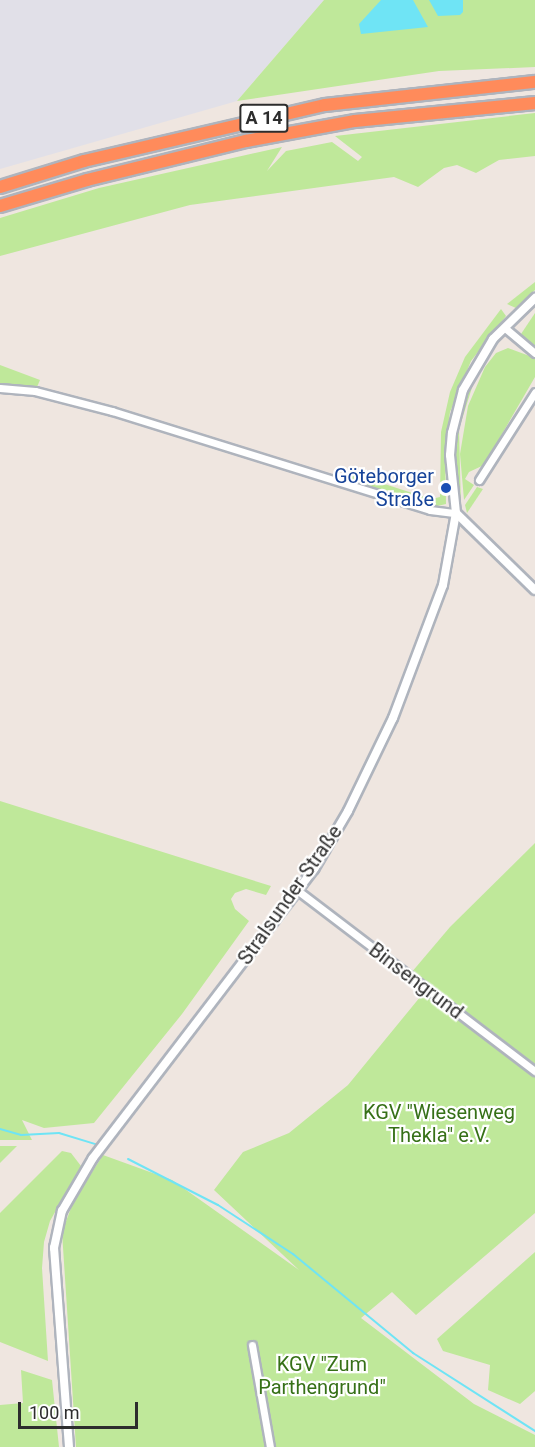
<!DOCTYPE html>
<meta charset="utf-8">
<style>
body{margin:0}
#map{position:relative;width:535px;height:1447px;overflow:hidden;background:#efe6e0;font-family:Roboto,sans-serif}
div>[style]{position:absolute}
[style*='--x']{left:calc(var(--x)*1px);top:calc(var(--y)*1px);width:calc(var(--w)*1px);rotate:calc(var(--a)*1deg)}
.industrial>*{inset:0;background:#e1e0e8}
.green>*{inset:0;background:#bfe89a}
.water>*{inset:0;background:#6fe4f5}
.stream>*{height:2px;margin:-1px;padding:0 1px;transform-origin:1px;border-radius:1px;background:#6fe4f5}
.roads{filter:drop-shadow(2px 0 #afb4bd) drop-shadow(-2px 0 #afb4bd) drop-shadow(0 2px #afb4bd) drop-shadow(0 -2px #afb4bd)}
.minor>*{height:7px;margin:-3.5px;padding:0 3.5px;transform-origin:3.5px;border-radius:3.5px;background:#fff}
.tertiary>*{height:8px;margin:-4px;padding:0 4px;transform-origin:4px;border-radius:4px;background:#fff}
.motorway>*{height:12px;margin:-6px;padding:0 6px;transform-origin:6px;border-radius:6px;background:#ff8b5b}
.dots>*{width:16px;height:16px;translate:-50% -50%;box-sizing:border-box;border:3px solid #fff;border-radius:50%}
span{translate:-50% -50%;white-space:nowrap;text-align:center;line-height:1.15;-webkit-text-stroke:4.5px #fff;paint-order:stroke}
.shield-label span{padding:2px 4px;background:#fff;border:2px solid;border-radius:4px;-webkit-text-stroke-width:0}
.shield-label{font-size:18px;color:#2d2d2d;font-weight:700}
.transit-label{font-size:20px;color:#164399}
.right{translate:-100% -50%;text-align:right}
.street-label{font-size:20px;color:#2d2d2d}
.park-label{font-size:20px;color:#367017}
.scale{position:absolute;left:18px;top:1402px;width:120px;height:27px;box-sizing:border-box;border:3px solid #2d2d2d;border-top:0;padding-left:8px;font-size:18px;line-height:21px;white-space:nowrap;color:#2d2d2d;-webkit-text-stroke:4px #fff;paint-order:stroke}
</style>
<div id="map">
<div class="industrial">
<div style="clip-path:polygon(0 0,324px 0,237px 101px,0 169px)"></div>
</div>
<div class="green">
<div style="clip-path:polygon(324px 0,535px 0,535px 67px,439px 71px,237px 101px)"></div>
<div style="clip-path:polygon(535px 113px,535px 156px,499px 160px,476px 173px,457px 165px,444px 168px,418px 187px,394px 177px,190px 205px,0 256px,0 218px,99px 188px,282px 147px,267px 171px,286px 151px,332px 142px,358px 161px,362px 157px,335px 136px)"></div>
<div style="clip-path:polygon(535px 282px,535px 290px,516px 308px,507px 304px)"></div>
<div style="clip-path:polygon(501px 309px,506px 316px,471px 361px,450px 412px,445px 450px,446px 504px,433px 507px,343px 479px,344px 471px,431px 499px,440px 497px,441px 432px,450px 392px,465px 357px)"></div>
<div style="clip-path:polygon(535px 313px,535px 349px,521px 334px)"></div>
<div style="clip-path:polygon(508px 348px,535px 358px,535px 377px,484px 465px,469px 472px,465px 479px,474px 485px,464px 500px,460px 454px,468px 406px,485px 367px,496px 353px)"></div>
<div style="clip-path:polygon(493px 351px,475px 378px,459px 429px,461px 508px,455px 469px,457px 428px,468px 390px,485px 358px)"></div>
<div style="clip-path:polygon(0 365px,40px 380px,37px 387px,0 384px)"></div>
<div style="clip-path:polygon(477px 487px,483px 489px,467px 513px,465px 505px)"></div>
<div style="clip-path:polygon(0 801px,271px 886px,266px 895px,246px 889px,235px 893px,231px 899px,235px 909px,249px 921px,182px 1014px,94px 1123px,44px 1128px,22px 1120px,32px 1140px,0 1140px)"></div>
<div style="clip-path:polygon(535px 843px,535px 1068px,411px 973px,450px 927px)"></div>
<div style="clip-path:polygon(425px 991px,535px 1071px,535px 1213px,416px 1315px,392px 1292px,361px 1318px,474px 1404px,535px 1435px,535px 1447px,76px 1447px,62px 1232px,74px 1200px,103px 1155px,172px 1180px,299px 1270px,214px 1190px,243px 1152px,289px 1133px,348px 1085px)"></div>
<div style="clip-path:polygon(0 1146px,17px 1146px,0 1163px)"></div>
<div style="clip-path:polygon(62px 1151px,71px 1153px,81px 1166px,50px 1221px,44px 1242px,42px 1268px,48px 1361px,0 1342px,0 1213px)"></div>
<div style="clip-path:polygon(535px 1252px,535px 1391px,520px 1404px,488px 1390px,490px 1365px,443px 1351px,437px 1339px)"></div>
<div style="clip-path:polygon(21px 1370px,52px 1380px,59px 1447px,0 1447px,0 1405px,23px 1403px)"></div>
</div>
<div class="water">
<div style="clip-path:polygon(381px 0,413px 0,428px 27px,361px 34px,359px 24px)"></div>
<div style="clip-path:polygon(429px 0,463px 0,463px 12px,460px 15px,438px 16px)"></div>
</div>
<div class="stream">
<div style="--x:0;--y:1129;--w:22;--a:16"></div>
<div style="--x:21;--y:1135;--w:38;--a:-3"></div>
<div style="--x:59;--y:1133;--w:39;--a:17"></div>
<div style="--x:128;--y:1159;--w:101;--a:27.1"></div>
<div style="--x:218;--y:1205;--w:90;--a:33.2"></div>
<div style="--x:293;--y:1254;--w:156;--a:39.5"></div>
<div style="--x:413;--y:1353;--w:145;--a:32.6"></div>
</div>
<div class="roads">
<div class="minor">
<div style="--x:505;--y:328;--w:39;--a:40"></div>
<div style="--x:0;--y:388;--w:35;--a:5"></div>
<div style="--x:35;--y:391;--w:80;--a:14.6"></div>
<div style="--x:112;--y:411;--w:333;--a:17.3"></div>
<div style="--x:430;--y:510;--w:26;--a:7"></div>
<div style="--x:479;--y:480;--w:104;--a:-57.5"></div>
<div style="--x:297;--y:890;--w:299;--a:37.3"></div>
<div style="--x:252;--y:1345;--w:104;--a:80"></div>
</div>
<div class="tertiary">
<div style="--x:456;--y:513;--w:110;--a:44.3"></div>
<div style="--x:69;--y:1447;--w:200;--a:-94.3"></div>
<div style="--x:54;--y:1248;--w:38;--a:-78"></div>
<div style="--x:62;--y:1211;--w:61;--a:-59.7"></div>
<div style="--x:93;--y:1158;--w:364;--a:-52.6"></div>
<div style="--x:314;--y:869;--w:67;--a:-59.6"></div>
<div style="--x:348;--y:811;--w:103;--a:-64.2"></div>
<div style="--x:393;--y:718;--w:142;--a:-69.4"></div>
<div style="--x:443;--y:585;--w:73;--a:-79.8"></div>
<div style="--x:456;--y:513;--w:58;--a:-95.9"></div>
<div style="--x:450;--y:455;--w:22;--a:-85"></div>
<div style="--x:452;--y:433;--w:44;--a:-75.7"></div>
<div style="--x:463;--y:390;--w:59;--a:-59.5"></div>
<div style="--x:493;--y:339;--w:59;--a:-44.3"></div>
</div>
<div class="motorway">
<div style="--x:0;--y:187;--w:88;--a:-17.2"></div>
<div style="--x:84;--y:161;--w:247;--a:-13.1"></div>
<div style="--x:325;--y:105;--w:211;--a:-6.3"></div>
<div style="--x:0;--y:206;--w:91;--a:-16.6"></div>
<div style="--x:87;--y:180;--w:164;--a:-13.8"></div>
<div style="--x:246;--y:141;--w:111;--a:-10.4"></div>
<div style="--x:355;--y:121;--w:181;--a:-5.7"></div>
</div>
</div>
<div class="dots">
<div style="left:446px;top:488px;background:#1a4fb4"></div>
</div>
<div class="shield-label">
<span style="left:264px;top:118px">A 14</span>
</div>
<div class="transit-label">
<span class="right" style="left:434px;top:488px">Göteborger<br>Straße</span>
</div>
<div class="street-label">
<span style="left:290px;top:895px;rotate:-55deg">Stralsunder Straße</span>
<span style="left:416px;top:981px;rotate:37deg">Binsengrund</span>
</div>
<div class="park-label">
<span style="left:439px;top:1124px">KGV "Wiesenweg<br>Thekla" e.V.</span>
<span style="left:322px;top:1376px">KGV "Zum<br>Parthengrund"</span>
</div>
<div class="scale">100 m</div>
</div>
